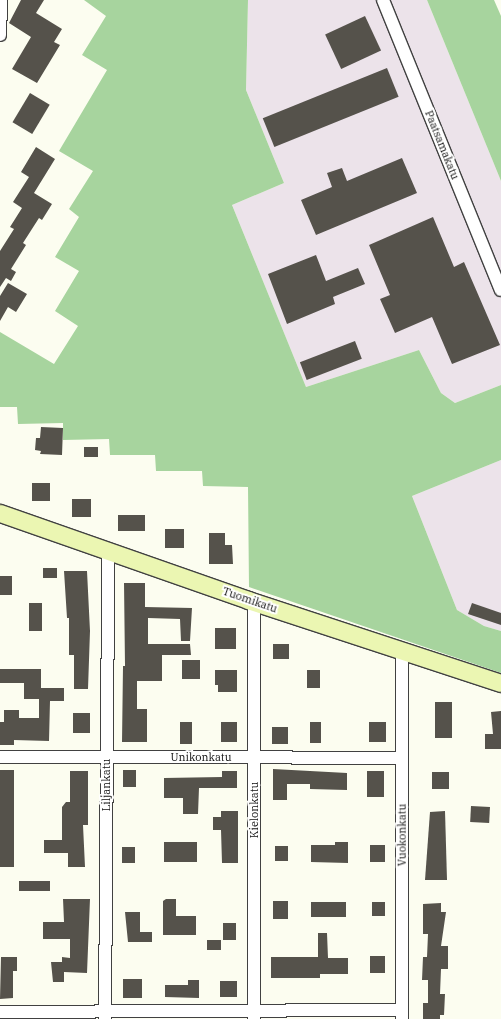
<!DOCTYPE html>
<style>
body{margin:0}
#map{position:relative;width:501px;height:1019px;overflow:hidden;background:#fcfdf0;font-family:"IBM Plex Serif",serif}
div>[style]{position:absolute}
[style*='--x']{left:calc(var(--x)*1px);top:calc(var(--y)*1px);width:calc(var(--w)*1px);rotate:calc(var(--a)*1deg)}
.industrial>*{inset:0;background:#ece3ea}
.forest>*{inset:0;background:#a7d49e}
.building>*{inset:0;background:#55524b;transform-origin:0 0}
.roads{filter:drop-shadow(1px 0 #414141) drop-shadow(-1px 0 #414141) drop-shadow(0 1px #414141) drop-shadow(0 -1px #414141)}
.street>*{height:12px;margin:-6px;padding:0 6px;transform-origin:6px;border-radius:6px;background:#fff}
.secondary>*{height:17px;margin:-8.5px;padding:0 8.5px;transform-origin:8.5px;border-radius:8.5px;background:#ebf6b2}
span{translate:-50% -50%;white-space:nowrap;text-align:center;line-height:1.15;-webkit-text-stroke:4px #fff;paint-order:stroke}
.street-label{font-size:11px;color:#0e0e0e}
</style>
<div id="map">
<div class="industrial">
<div style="clip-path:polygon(248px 0,427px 0,501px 181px,501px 385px,455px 403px,441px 393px,419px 350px,306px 387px,232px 205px,284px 183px,246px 90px)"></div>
<div style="clip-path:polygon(501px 460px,501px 631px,484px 626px,457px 610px,412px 496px)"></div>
</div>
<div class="forest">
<div style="clip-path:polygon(84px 0,248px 0,246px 90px,284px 183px,232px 205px,306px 387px,419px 350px,441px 393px,455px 403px,501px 385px,501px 460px,412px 496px,457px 610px,484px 626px,501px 631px,501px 673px,249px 587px,248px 487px,203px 486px,202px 471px,156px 471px,155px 455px,110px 455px,109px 439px,63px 440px,63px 423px,18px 424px,17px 407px,0 407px,0 332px,54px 364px,78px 326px,55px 311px,79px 271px,55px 257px,79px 217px,69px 209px,93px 171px,59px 151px,107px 70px,82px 55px,106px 16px)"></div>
<div style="clip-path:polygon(427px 0,494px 0,501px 16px,501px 181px)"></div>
</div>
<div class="building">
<div style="clip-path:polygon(21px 0,44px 0,36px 13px,62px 29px,54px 42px,60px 45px,37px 83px,12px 69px,31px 37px,9px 23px)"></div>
<div style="left:365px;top:16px;width:38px;height:44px;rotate:65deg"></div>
<div style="left:387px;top:68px;width:31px;height:134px;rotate:68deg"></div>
<div style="left:30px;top:93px;width:23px;height:34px;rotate:31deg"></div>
<div style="clip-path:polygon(36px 147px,55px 159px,34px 193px,52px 204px,42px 220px,39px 218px,23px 243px,26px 245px,11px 269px,16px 272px,11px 281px,6px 278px,0 287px,0 251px,14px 229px,10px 227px,22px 208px,13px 202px,29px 177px,21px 172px)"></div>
<div style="clip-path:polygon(402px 158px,417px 193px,316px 235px,301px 200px,332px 187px,327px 173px,342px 168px,347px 181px)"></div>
<div style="clip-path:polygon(433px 217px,454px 267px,464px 262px,500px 345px,452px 364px,432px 317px,395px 333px,380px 299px,390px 295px,369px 245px)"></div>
<div style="clip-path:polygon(316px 255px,326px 281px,358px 268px,365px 284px,333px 297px,335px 304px,287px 324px,268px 274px)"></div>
<div style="clip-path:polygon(8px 283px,27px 294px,16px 312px,8px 307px,0 321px,0 296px)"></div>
<div style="left:355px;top:341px;width:19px;height:59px;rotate:69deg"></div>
<div style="clip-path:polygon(41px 427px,63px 428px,62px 455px,40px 454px,41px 451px,35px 450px,36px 438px,40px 438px)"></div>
<div style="left:84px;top:447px;width:14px;height:10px"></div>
<div style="left:50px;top:483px;width:18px;height:18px;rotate:90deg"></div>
<div style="left:91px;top:499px;width:18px;height:19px;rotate:90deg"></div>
<div style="left:118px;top:515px;width:27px;height:16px"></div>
<div style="left:165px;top:529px;width:19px;height:19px"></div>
<div style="clip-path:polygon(209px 533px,225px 533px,225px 545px,232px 545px,233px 564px,209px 564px)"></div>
<div style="left:43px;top:568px;width:14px;height:10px"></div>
<div style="clip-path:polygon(64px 571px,87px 571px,90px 631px,88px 689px,74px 689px,74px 655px,69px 655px,69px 618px,67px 618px)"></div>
<div style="left:0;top:576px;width:12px;height:19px"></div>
<div style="clip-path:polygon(124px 583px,145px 583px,145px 607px,192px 608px,190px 641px,181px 641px,180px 619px,148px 618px,148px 644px,190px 644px,191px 655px,162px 655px,162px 681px,137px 681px,137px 709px,147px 709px,147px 742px,122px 742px,123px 666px,125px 666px)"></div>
<div style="left:29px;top:603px;width:13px;height:28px"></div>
<div style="clip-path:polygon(472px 603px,501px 613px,501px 625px,468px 614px)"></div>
<div style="left:215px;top:628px;width:21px;height:21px"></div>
<div style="left:273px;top:644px;width:16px;height:15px"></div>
<div style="left:182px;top:660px;width:18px;height:19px"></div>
<div style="clip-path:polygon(0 669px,41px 669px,41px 688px,64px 688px,64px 701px,50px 701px,49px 741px,14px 740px,14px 745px,0 745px,0 722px,4px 722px,4px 710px,19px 710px,19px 718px,39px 718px,39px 699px,24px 699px,24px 683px,0 683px)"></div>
<div style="clip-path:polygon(215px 670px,237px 670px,237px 692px,218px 692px,218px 685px,215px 685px)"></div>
<div style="left:307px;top:670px;width:13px;height:18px"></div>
<div style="left:435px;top:702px;width:17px;height:36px"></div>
<div style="clip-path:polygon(501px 711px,501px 749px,485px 749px,485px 734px,493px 734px,491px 712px)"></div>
<div style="left:73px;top:713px;width:17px;height:20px"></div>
<div style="left:180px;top:722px;width:12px;height:22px"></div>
<div style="left:221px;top:722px;width:16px;height:20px"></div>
<div style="left:310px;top:722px;width:11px;height:21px"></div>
<div style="left:369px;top:722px;width:17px;height:20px"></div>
<div style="left:272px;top:727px;width:16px;height:17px"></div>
<div style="clip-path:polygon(273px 769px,347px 773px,347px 790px,310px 789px,310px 784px,287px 784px,287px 800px,273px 800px)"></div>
<div style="left:0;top:770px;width:14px;height:97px"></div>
<div style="left:123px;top:770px;width:13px;height:17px"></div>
<div style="clip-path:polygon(70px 771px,88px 771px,88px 825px,83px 825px,85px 867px,68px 867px,68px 853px,44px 853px,44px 840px,62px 840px,62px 807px,66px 802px,70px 802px)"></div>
<div style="clip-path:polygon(222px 771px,237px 771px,237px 788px,199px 788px,198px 814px,183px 814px,183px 798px,164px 798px,164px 778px,222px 777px)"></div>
<div style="left:367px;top:771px;width:17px;height:26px"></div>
<div style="left:432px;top:772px;width:17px;height:17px"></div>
<div style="left:471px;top:806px;width:19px;height:16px;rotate:3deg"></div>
<div style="clip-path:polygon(221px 811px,238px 811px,238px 863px,222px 863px,221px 830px,213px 830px,213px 817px,221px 817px)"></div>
<div style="clip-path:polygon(445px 811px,447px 880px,425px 880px,430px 812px)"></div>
<div style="left:164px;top:842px;width:33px;height:20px"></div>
<div style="clip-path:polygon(335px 842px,348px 842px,348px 863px,311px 862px,311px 845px,335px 845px)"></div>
<div style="left:370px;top:845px;width:15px;height:17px"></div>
<div style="left:275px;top:846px;width:13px;height:15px"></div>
<div style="left:122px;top:847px;width:13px;height:16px"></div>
<div style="left:19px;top:881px;width:31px;height:10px"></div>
<div style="clip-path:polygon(63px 899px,90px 899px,87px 973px,64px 972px,64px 982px,53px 982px,51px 962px,62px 962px,62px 957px,70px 958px,70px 939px,43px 939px,43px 922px,64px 922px)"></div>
<div style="clip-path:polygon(166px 899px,176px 899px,176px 916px,196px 916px,196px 935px,163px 935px,163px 901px)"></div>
<div style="left:273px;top:901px;width:15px;height:18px"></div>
<div style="left:311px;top:902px;width:35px;height:15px"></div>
<div style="left:372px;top:902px;width:13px;height:14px"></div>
<div style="clip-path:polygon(441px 903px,441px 912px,446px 912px,441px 946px,448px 946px,448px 969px,441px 969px,440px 994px,445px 994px,444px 1015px,440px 1015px,440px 1019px,423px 1019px,423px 1003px,428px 1003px,428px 980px,422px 980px,423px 957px,427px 957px,428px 934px,423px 934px,423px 904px)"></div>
<div style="clip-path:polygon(125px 912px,140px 912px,140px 932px,152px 932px,152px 942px,128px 942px)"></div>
<div style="left:223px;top:923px;width:13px;height:17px"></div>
<div style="clip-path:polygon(318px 933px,327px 933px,328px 958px,348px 958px,348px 974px,320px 974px,320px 978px,271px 978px,271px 957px,318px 957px)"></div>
<div style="left:207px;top:940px;width:14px;height:10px"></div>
<div style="left:370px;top:956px;width:15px;height:17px"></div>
<div style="clip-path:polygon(1px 957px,17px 957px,17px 971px,13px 971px,13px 998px,0 999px)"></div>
<div style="left:123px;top:979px;width:19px;height:19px"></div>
<div style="clip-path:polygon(188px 980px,199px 980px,199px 998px,165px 997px,165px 985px,188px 985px)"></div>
<div style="left:220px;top:981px;width:17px;height:16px"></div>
</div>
<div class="roads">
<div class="street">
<div style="--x:383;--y:0;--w:313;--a:67.9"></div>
<div style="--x:0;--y:35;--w:35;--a:-88"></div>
<div style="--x:254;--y:602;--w:417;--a:90"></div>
<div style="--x:0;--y:757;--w:402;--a:0.1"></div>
<div style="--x:0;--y:1012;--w:402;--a:-0.3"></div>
<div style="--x:105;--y:1019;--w:467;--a:-89.6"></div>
<div style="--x:402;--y:1019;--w:368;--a:-90"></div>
</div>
<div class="secondary">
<div style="--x:0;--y:513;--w:263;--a:19.3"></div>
<div style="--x:248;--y:600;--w:266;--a:18.2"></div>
</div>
</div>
<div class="street-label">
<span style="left:442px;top:145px;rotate:68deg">Paatsamakatu</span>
<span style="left:250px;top:600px;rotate:19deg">Tuomikatu</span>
<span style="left:201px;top:757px">Unikonkatu</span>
<span style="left:106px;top:785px;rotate:-90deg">Liljankatu</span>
<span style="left:254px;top:810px;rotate:-90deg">Kielonkatu</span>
<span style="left:402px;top:835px;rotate:-90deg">Vuokonkatu</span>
</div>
</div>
